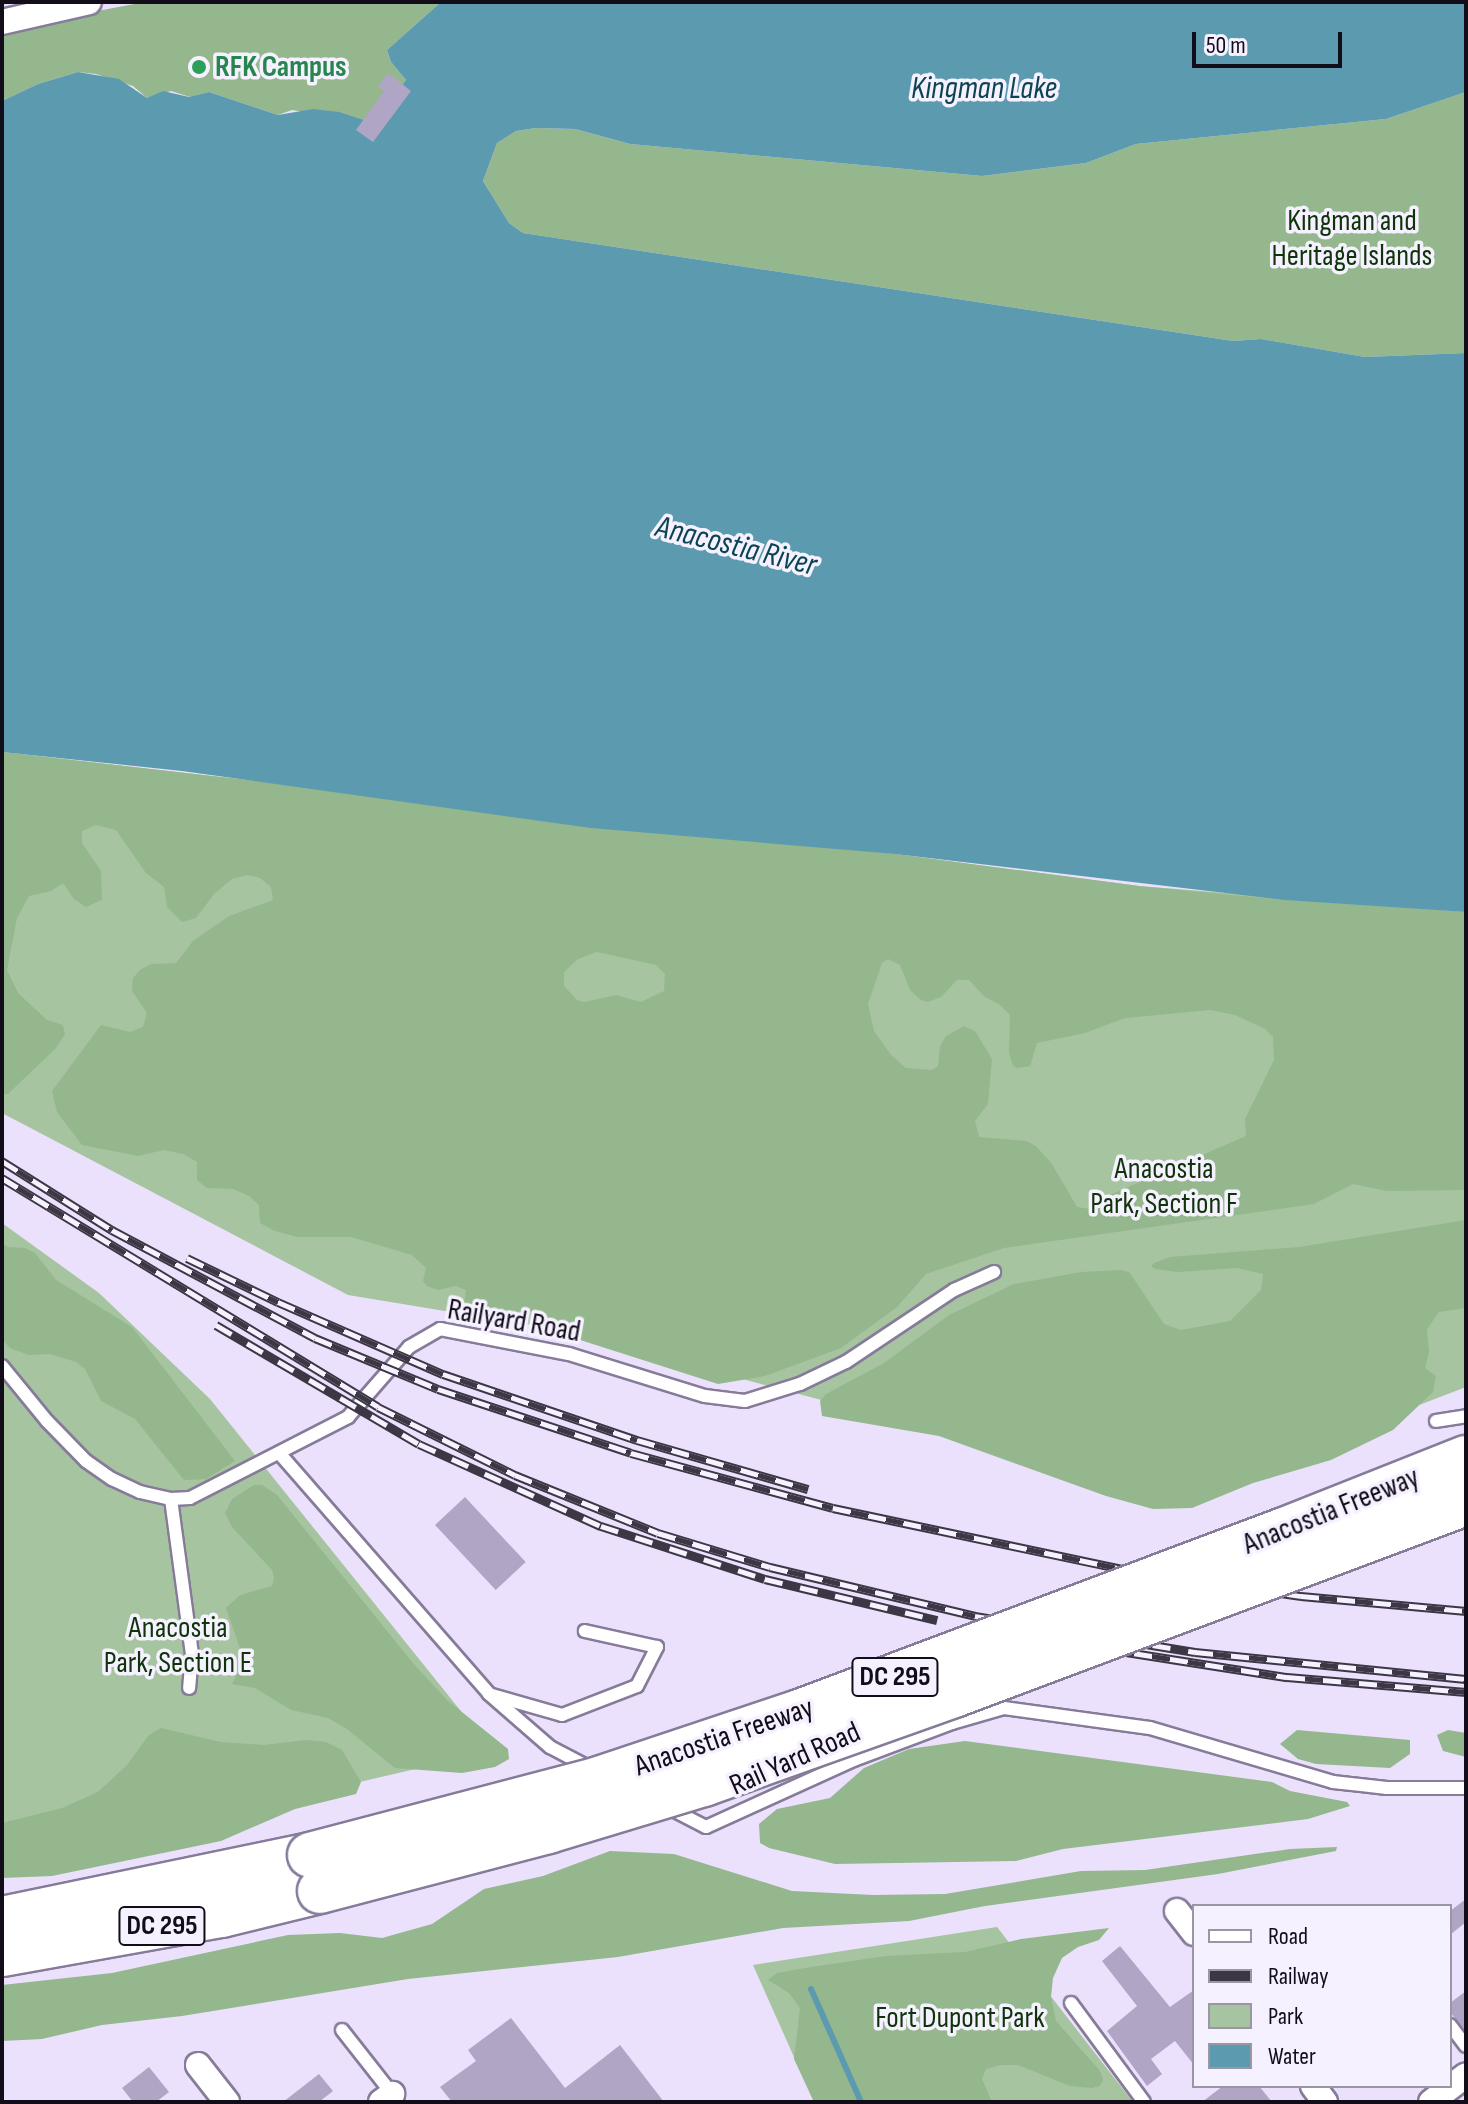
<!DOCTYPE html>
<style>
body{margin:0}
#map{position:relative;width:1468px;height:2104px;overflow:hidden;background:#ebe1fc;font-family:"Sofia Sans Condensed",sans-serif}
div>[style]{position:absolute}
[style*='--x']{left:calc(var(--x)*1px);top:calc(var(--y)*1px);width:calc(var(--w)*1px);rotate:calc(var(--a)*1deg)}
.green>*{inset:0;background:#a6c4a0}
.forest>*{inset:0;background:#94b78d}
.water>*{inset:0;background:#5c9baf}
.stream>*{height:6px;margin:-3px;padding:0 3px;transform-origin:3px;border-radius:3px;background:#5c9baf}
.building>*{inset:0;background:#b1a5c5;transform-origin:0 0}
.roads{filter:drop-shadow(2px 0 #867b99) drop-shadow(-2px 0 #867b99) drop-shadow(0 2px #867b99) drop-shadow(0 -2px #867b99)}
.lane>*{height:12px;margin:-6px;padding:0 6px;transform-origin:6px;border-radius:6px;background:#fff}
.street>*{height:24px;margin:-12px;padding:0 12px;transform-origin:12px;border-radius:12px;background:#fff}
.highway>*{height:44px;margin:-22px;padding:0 22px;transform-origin:22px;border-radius:22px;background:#fff}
.rail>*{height:9px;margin-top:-4.5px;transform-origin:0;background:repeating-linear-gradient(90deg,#f6f1ff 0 18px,#3d3745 0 36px);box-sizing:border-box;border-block:2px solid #3d3745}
.bridges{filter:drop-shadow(2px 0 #867b99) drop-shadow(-2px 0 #867b99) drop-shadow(0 2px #867b99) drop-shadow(0 -2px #867b99)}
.highway-bridge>*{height:44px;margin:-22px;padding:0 22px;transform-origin:22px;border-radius:22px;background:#fff}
.dots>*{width:22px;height:22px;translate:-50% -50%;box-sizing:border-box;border:4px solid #f6f1ff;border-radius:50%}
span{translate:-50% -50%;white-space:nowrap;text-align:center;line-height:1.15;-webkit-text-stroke:7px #f6f1ff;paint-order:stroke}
.shield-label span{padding:2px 6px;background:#f6f1ff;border:2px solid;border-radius:6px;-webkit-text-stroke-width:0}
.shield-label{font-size:28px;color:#120d18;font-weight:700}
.leisure-label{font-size:30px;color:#27864d;font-weight:700}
.left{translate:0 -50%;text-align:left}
.park-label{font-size:30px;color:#0f3409}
.street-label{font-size:30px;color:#120d18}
.water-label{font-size:32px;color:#0c4454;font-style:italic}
.frame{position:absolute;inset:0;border:4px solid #120d18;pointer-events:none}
.legend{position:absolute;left:1192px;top:1904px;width:260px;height:184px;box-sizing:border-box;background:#f6f1ff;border:2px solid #9b96a3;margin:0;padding:10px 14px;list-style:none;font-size:24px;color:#120d18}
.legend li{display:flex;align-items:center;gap:16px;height:40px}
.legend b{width:40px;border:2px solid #9b96a3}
.scale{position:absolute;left:1192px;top:32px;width:150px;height:36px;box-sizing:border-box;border:4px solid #120d18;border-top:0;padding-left:10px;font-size:24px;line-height:28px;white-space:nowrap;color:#120d18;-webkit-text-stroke:6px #f6f1ff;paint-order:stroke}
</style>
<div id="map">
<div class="green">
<div style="clip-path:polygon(2px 752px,895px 854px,1139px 886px,1466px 912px,1466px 1387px,1183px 1496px,554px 1329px,348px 1295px,2px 1113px)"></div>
<div style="clip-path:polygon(2px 1223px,99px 1293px,210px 1399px,493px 1751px,2px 1865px)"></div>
<div style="clip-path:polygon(997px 1927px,1133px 2102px,814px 2102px,753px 1965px)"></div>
</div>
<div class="forest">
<div style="clip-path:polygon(145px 2px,441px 2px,387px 50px,391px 62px,406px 80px,373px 123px,292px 110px,278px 115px,209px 92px,190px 97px,171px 91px,147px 98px,133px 86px,96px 74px,78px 72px,38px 84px,2px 101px,2px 29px)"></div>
<div style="clip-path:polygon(1466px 92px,1466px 353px,1365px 357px,1261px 339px,1233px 341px,523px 233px,509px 223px,483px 181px,497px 143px,516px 131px,536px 128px,575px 129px,630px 144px,982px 176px,1086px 163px,1136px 144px,1386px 119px)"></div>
<div style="clip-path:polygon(evenodd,2px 752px,895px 854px,1139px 886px,1284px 900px,1466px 912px,1466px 1190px,1387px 1191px,1353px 1184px,1314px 1204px,1004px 1248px,926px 1274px,897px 1307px,841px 1348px,765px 1376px,718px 1384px,530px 1324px,463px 1312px,466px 1290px,456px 1286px,438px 1290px,427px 1286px,423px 1281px,426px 1268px,412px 1255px,351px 1237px,298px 1237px,275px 1231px,260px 1223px,259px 1205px,249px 1196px,233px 1189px,207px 1188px,197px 1180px,197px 1162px,183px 1154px,164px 1150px,138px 1156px,82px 1145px,57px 1112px,52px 1091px,101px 1025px,130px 1032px,143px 1027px,147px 1013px,132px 991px,133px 978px,140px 970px,151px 964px,176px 963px,193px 941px,229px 916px,273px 900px,271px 887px,260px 878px,247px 875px,232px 879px,215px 893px,196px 918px,182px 922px,167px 907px,164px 887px,146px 873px,116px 830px,96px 825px,82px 831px,82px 843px,101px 871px,102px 900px,86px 907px,74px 899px,63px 883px,51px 891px,29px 896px,17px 918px,7px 970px,18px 993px,47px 1020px,63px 1025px,65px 1034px,56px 1048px,8px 1094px,2px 1095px,2px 752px,597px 952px,656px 965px,665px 974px,664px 991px,641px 1002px,616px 995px,584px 1002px,577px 1000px,564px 986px,564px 972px,578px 959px,597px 952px,2px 752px,888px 959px,900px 965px,910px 990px,921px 1000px,928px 1002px,941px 997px,957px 980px,969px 980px,985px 997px,999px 1004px,1010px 1015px,1009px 1052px,1013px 1066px,1018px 1068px,1030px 1066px,1037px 1043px,1085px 1033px,1125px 1018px,1211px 1010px,1235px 1015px,1265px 1029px,1273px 1037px,1274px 1060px,1245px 1119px,1246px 1136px,1091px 1203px,1090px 1209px,1077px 1207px,1052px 1164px,1036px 1146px,1026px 1141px,979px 1137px,975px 1121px,988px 1104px,992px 1059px,975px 1031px,964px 1026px,946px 1036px,940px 1046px,938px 1066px,932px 1070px,906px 1068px,891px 1055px,874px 1031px,868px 1004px,882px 963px,888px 959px)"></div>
<div style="clip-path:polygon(1466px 1220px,1466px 1308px,1439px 1312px,1427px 1329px,1429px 1352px,1425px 1368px,1436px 1376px,1433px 1392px,1393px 1430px,1331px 1460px,1253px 1483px,1192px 1508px,1153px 1509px,1106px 1496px,939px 1436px,822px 1416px,820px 1401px,826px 1394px,884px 1363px,949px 1315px,1014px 1284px,1081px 1272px,1122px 1270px,1130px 1273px,1164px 1324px,1181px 1330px,1230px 1321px,1261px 1290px,1263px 1274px,1237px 1268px,1177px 1272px,1155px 1269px,1151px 1266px,1154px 1263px,1170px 1257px,1299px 1247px)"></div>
<div style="clip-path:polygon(2px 1243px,8px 1247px,25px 1248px,35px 1253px,56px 1280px,132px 1327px,235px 1461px,206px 1479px,184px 1480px,135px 1419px,101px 1401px,85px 1369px,76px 1362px,50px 1354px,29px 1355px,10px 1348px,2px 1339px)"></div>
<div style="clip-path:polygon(254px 1485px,262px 1485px,277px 1495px,413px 1663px,447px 1700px,508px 1749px,509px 1759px,495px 1767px,462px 1773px,395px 1768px,347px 1729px,328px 1718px,291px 1710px,255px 1688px,232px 1684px,244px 1660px,226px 1608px,240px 1595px,272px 1586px,274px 1578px,272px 1570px,232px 1527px,225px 1513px,232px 1499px)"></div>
<div style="clip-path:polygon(161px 1728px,221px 1742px,264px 1745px,306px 1740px,326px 1742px,342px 1750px,361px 1782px,356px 1794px,295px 1809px,221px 1841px,52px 1876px,2px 1878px,2px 1823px,62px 1808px,98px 1792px,127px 1765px,149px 1735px)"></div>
<div style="clip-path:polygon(1297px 1730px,1410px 1740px,1410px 1754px,1390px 1768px,1316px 1764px,1298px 1759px,1280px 1744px)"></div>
<div style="clip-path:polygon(1448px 1730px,1466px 1733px,1466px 1757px,1443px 1751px,1437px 1735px)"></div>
<div style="clip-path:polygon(965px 1741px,1272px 1782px,1290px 1791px,1347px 1802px,1350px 1806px,1308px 1819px,1063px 1849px,1016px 1861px,835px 1864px,769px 1848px,760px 1843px,759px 1824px,777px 1809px,830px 1798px,864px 1768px,909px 1749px)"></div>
<div style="clip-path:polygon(1337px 1847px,1336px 1851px,1218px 1874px,985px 1906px,909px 1921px,783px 1928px,618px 1957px,408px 1979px,182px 2016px,102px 2025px,42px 2039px,2px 2041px,2px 1985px,112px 1973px,288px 1935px,340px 1933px,382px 1938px,432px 1924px,484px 1889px,543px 1876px,610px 1851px,674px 1854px,792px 1891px,873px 1895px,945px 1894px,1081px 1871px,1145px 1870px,1290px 1849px)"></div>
<div style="clip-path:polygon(1109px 1928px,1099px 1940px,1078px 1947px,1062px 1958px,1053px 1978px,1051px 1997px,1056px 2021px,1100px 2071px,1103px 2080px,1100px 2086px,1092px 2088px,1070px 2086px,1018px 2065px,1001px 2065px,986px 2069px,982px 2079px,992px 2102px,814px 2102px,794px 2059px,800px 2008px,789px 1993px,768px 1980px,777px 1973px,811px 1967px,886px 1956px,965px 1952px,1021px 1939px)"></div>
</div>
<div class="water">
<div style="clip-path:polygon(441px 2px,1466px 2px,1466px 92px,1386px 119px,1136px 144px,1086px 163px,982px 176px,630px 144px,575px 129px,536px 128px,516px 131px,497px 143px,483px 181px,509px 223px,523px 233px,1233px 341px,1261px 339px,1365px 357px,1466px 353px,1466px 912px,1284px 900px,895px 854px,591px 828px,182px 771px,2px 752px,2px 101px,38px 84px,78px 72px,119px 79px,147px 98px,163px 91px,189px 97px,209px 92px,278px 115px,313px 109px,339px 112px,373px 123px,406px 80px,391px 62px,387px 50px)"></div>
</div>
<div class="stream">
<div style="--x:811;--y:1989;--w:124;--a:66.1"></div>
</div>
<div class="building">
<div style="clip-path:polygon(388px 73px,411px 91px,373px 142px,356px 130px,384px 91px,378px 87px)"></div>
<div style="left:465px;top:1497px;width:89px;height:41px;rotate:47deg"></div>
<div style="clip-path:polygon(1466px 1899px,1466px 1922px,1450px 1935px,1450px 1911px)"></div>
<div style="clip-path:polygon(1120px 1946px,1170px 2007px,1194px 1990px,1194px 2065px,1175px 2041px,1151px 2059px,1162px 2074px,1147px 2086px,1107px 2031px,1137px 2006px,1102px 1961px)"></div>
<div style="clip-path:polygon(1466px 1991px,1466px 2031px,1450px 2012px,1450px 2003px)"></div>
<div style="clip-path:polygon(511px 2018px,565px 2088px,620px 2045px,664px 2102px,452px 2102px,440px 2087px,476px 2061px,468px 2050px)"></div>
<div style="clip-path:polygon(149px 2067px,169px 2092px,156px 2102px,133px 2102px,122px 2088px)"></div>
<div style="clip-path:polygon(319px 2074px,333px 2091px,319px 2102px,283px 2102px)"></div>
<div style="clip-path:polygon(1223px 2086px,1259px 2086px,1272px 2102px,1202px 2102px)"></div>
</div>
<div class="roads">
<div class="lane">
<div style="--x:2;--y:1366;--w:71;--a:50.7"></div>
<div style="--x:47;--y:1421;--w:56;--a:45.7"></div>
<div style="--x:86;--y:1461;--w:32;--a:35"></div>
<div style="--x:112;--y:1479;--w:31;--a:25"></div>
<div style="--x:140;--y:1492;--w:32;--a:13"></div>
<div style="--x:171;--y:1499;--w:19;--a:-3"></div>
<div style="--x:190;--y:1498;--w:178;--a:-27.1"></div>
<div style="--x:348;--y:1417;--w:93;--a:-48.9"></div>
<div style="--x:409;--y:1347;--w:36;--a:-30"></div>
<div style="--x:440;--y:1329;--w:131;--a:11"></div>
<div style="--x:569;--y:1354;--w:142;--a:17.2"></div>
<div style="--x:705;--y:1396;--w:40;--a:7.1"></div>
<div style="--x:745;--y:1401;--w:58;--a:-17.2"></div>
<div style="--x:800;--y:1384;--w:51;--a:-25.6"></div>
<div style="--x:846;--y:1362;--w:130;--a:-33.7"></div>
<div style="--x:954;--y:1290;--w:44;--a:-24.2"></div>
<div style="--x:1436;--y:1421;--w:30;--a:-9"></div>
<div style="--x:280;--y:1454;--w:318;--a:48.9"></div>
<div style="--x:489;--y:1694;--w:81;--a:41"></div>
<div style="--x:550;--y:1747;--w:45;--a:27.7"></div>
<div style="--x:171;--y:1499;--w:157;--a:82.3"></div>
<div style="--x:192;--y:1655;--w:33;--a:95"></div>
<div style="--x:492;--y:1695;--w:73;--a:15.9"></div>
<div style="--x:562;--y:1715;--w:80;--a:-21.1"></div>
<div style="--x:637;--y:1686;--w:44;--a:-62.9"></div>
<div style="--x:657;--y:1647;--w:74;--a:-167.5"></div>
<div style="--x:667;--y:1807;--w:44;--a:27.1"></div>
<div style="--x:706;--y:1827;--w:162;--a:-24.4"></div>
<div style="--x:854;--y:1760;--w:105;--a:-20.7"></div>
<div style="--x:952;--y:1723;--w:54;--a:-16.1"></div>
<div style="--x:1004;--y:1708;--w:147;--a:7.8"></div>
<div style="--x:1150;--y:1728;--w:191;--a:16.4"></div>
<div style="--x:1333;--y:1782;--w:54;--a:6.3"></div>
<div style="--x:1387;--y:1788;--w:79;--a:0"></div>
<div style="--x:1071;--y:2003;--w:123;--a:53.6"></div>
<div style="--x:1450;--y:2025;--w:26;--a:53"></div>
<div style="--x:342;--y:2030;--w:84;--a:51.8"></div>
</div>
<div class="street">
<div style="--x:2;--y:22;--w:89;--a:-12.9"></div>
<div style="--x:1177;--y:1911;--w:28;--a:52"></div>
<div style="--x:198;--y:2065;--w:47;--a:51.9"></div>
<div style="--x:1313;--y:2086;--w:20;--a:53"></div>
<div style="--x:381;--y:2102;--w:14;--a:-36"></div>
<div style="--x:1431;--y:2102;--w:44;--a:-37.6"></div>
</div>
<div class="highway">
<div style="--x:2;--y:1919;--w:315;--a:-11.7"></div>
<div style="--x:2;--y:1954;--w:223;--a:-10.1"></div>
<div style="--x:222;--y:1915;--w:101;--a:-13.8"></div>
</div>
</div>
<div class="rail">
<div style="--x:2;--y:1161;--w:130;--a:32.1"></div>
<div style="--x:112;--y:1230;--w:230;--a:28"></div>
<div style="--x:315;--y:1338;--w:133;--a:22.5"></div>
<div style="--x:438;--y:1389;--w:203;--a:18.3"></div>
<div style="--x:631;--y:1453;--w:209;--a:15.2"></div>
<div style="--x:833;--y:1508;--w:315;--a:11.9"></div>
<div style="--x:1141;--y:1573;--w:162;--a:8.2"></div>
<div style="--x:1301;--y:1596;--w:166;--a:5.2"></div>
<div style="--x:2;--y:1178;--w:440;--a:31.3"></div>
<div style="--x:378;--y:1407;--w:153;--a:26.4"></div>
<div style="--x:515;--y:1475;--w:154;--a:22.1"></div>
<div style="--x:658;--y:1533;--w:117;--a:16.9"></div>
<div style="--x:770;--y:1567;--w:211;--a:13.4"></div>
<div style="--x:975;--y:1616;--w:223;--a:9.3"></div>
<div style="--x:1195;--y:1652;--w:272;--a:5.7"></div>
<div style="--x:187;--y:1258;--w:101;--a:25.8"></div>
<div style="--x:278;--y:1302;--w:180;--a:23.6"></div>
<div style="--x:443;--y:1374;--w:205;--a:18.8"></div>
<div style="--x:637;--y:1440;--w:178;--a:16"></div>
<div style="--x:216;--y:1325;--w:235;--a:30.4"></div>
<div style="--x:419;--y:1444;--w:200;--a:24.3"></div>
<div style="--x:601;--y:1526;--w:172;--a:17.9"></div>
<div style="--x:765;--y:1579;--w:177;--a:13.4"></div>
<div style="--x:992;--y:1631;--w:299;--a:8.9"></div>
<div style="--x:1287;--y:1677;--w:180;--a:4.8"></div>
</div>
<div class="bridges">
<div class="highway-bridge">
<div style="--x:310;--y:1855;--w:299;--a:-14.7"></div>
<div style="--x:599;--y:1779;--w:214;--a:-18.5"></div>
<div style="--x:802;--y:1711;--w:515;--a:-20.58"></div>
<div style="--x:1284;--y:1530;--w:196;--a:-21.6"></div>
<div style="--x:320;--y:1891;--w:236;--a:-14.7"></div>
<div style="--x:548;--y:1831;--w:163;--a:-16.8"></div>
<div style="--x:704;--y:1784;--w:265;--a:-19.6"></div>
<div style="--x:954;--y:1695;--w:547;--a:-20.56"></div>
</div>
</div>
<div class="dots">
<div style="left:199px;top:67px;background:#2e9e5b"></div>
</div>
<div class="shield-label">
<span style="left:895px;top:1677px">DC 295</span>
<span style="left:162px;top:1926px">DC 295</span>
</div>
<div class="leisure-label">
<span class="left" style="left:215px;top:67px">RFK Campus</span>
</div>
<div class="park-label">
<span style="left:1352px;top:238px">Kingman and<br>Heritage Islands</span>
<span style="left:1164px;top:1186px">Anacostia<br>Park, Section F</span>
<span style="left:178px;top:1645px">Anacostia<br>Park, Section E</span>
<span style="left:960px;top:2018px">Fort Dupont Park</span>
</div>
<div class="street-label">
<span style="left:514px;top:1321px;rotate:10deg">Railyard Road</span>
<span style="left:1331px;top:1511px;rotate:-22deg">Anacostia Freeway</span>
<span style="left:724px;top:1737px;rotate:-19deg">Anacostia Freeway</span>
<span style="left:795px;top:1759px;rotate:-24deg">Rail Yard Road</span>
</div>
<div class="water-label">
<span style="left:984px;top:89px">Kingman Lake</span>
<span style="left:736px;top:547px;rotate:14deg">Anacostia River</span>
</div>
<div class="frame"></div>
<ul class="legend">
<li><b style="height:10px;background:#fff"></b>Road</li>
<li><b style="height:10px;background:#3d3745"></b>Railway</li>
<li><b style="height:22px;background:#a6c4a0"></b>Park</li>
<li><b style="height:22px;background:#5c9baf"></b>Water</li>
</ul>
<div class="scale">50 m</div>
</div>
